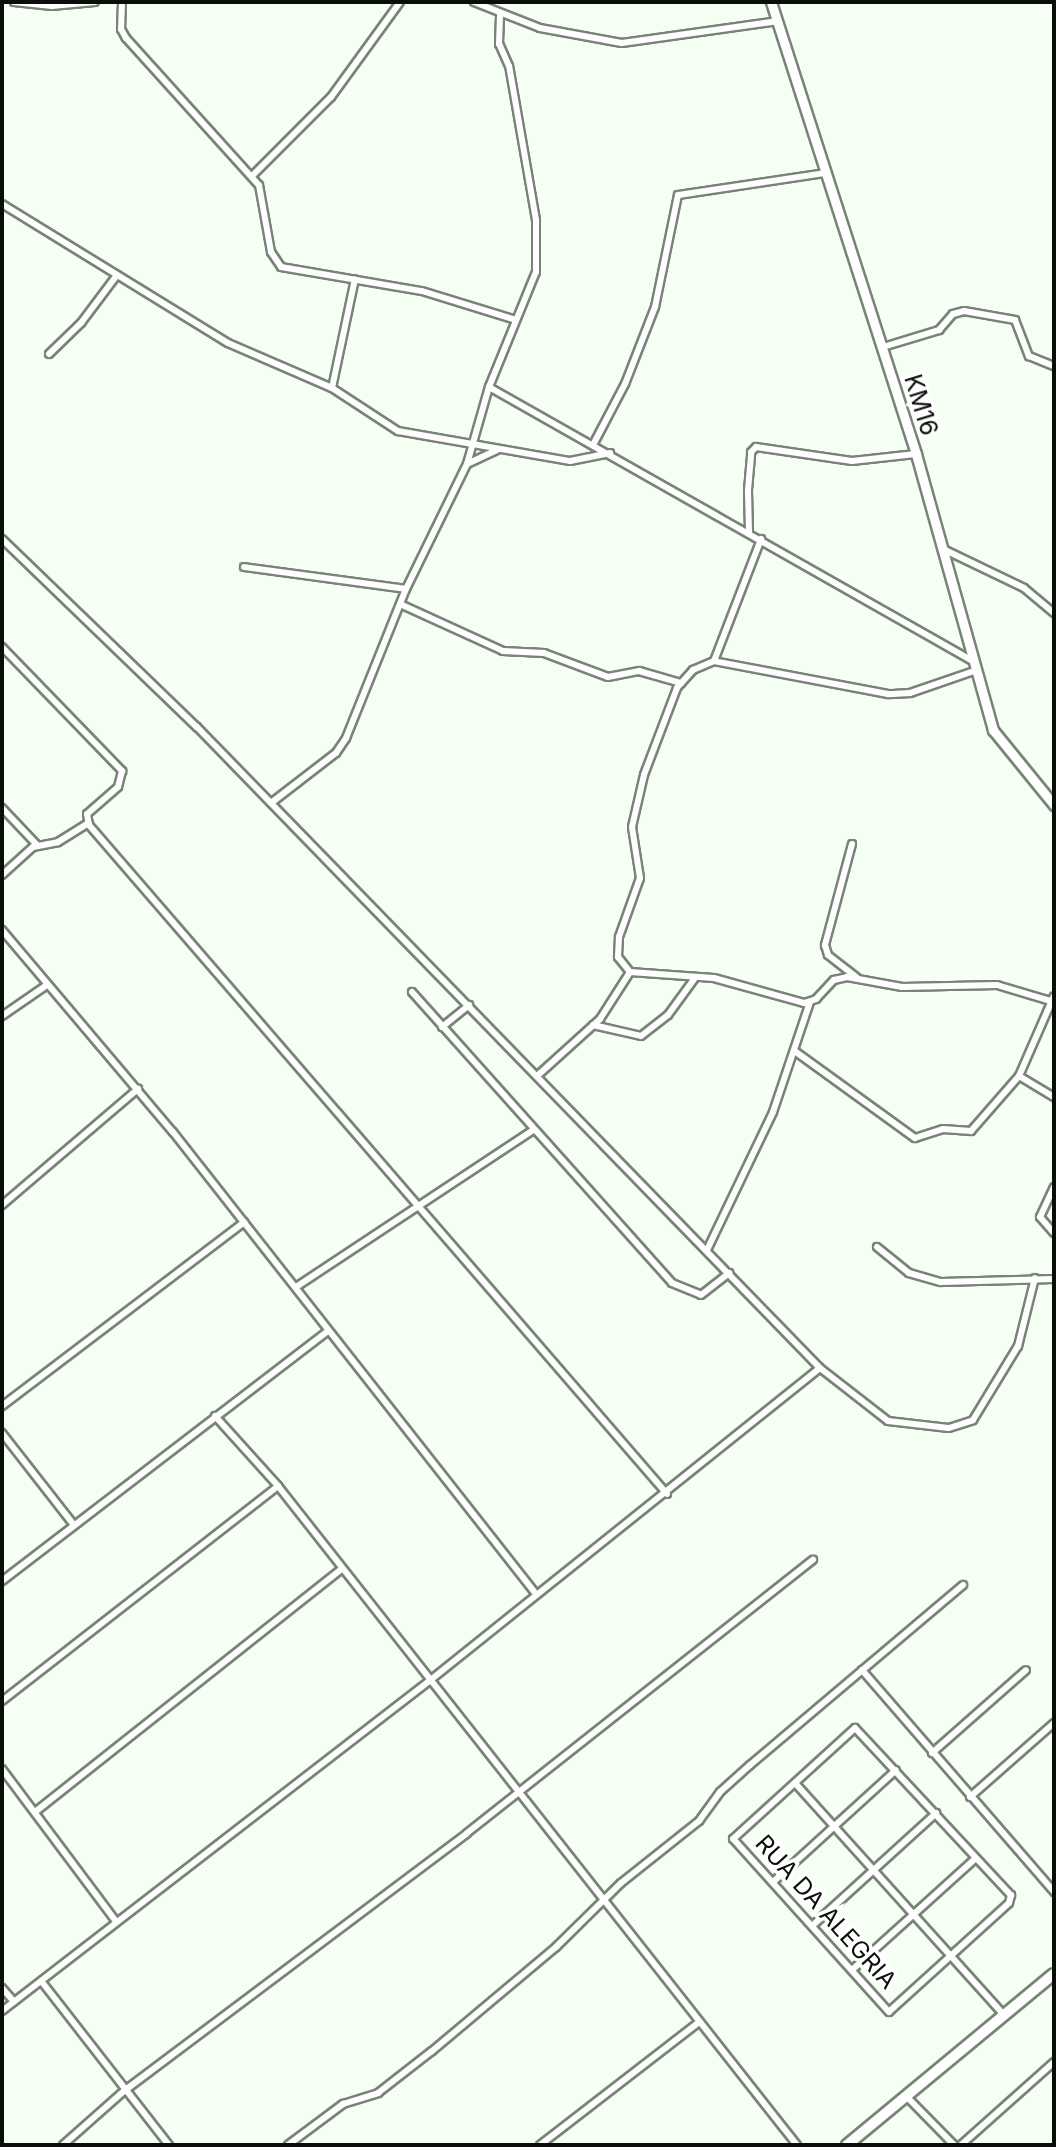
<!DOCTYPE html>
<style>
body{margin:0}
#map{position:relative;width:1056px;height:2147px;overflow:hidden;background:#f5fff4;font-family:Inter,sans-serif}
div>[style]{position:absolute}
[style*='--x']{left:calc(var(--x)*1px);top:calc(var(--y)*1px);width:calc(var(--w)*1px);rotate:calc(var(--a)*1deg)}
.roads{filter:drop-shadow(2px 0 #778575) drop-shadow(-2px 0 #778575) drop-shadow(0 2px #778575) drop-shadow(0 -2px #778575)}
.street>*{height:6px;margin:-3px;padding:0 3px;transform-origin:3px;border-radius:3px;background:#fff}
.secondary>*{height:9px;margin:-4.5px;padding:0 4.5px;transform-origin:4.5px;border-radius:4.5px;background:#fff}
.primary>*{height:10px;margin:-5px;padding:0 5px;transform-origin:5px;border-radius:5px;background:#fff}
span{translate:-50% -50%;white-space:nowrap;text-align:center;line-height:1.15;-webkit-text-stroke:7px #fff;paint-order:stroke}
.street-label{font-size:24px;color:#090e08}
.frame{position:absolute;inset:0;border:4px solid #090e08;pointer-events:none}
</style>
<div id="map">
<div class="roads">
<div class="street">
<div style="--x:14;--y:2;--w:38;--a:6"></div>
<div style="--x:52;--y:6;--w:43;--a:-5.3"></div>
<div style="--x:122;--y:2;--w:27;--a:92"></div>
<div style="--x:121;--y:29;--w:10;--a:61"></div>
<div style="--x:126;--y:38;--w:198;--a:47.9"></div>
<div style="--x:259;--y:185;--w:68;--a:79.8"></div>
<div style="--x:271;--y:252;--w:18;--a:56"></div>
<div style="--x:281;--y:267;--w:143;--a:9.7"></div>
<div style="--x:422;--y:291;--w:98;--a:17.1"></div>
<div style="--x:474;--y:2;--w:71;--a:21.5"></div>
<div style="--x:540;--y:28;--w:83;--a:10.4"></div>
<div style="--x:622;--y:43;--w:158;--a:-8"></div>
<div style="--x:253;--y:175;--w:110;--a:-45"></div>
<div style="--x:331;--y:97;--w:117;--a:-54"></div>
<div style="--x:2;--y:204;--w:265;--a:31.6"></div>
<div style="--x:228;--y:343;--w:113;--a:23.4"></div>
<div style="--x:332;--y:388;--w:79;--a:33.1"></div>
<div style="--x:398;--y:431;--w:175;--a:9.9"></div>
<div style="--x:570;--y:461;--w:41;--a:-11.3"></div>
<div style="--x:883;--y:347;--w:59;--a:-16.9"></div>
<div style="--x:939;--y:330;--w:21;--a:-49"></div>
<div style="--x:953;--y:314;--w:11;--a:-15"></div>
<div style="--x:964;--y:311;--w:52;--a:10"></div>
<div style="--x:1015;--y:320;--w:39;--a:69"></div>
<div style="--x:1029;--y:356;--w:27;--a:22"></div>
<div style="--x:49;--y:354;--w:45;--a:-44.1"></div>
<div style="--x:81;--y:323;--w:60;--a:-53.1"></div>
<div style="--x:489;--y:387;--w:554;--a:29.53"></div>
<div style="--x:332;--y:388;--w:111;--a:-78.1"></div>
<div style="--x:594;--y:443;--w:67;--a:-62.3"></div>
<div style="--x:625;--y:384;--w:83;--a:-68.7"></div>
<div style="--x:655;--y:307;--w:114;--a:-78.4"></div>
<div style="--x:678;--y:195;--w:150;--a:-8.5"></div>
<div style="--x:467;--y:464;--w:33;--a:-25"></div>
<div style="--x:749;--y:532;--w:42;--a:-91.4"></div>
<div style="--x:748;--y:490;--w:38;--a:-85"></div>
<div style="--x:751;--y:452;--w:7;--a:-45"></div>
<div style="--x:756;--y:447;--w:97;--a:8.3"></div>
<div style="--x:852;--y:461;--w:64;--a:-6.2"></div>
<div style="--x:2;--y:539;--w:271;--a:44"></div>
<div style="--x:197;--y:727;--w:894;--a:45.82"></div>
<div style="--x:820;--y:1368;--w:86;--a:37.9"></div>
<div style="--x:888;--y:1421;--w:61;--a:6.5"></div>
<div style="--x:949;--y:1428;--w:25;--a:-18"></div>
<div style="--x:973;--y:1420;--w:87;--a:-58.7"></div>
<div style="--x:1018;--y:1346;--w:70;--a:-76"></div>
<div style="--x:943;--y:549;--w:90;--a:25.7"></div>
<div style="--x:1024;--y:588;--w:39;--a:40"></div>
<div style="--x:244;--y:567;--w:163;--a:7.7"></div>
<div style="--x:400;--y:604;--w:113;--a:24.5"></div>
<div style="--x:503;--y:651;--w:41;--a:2.8"></div>
<div style="--x:544;--y:653;--w:68;--a:20.6"></div>
<div style="--x:608;--y:677;--w:32;--a:-11"></div>
<div style="--x:639;--y:671;--w:44;--a:15.9"></div>
<div style="--x:2;--y:647;--w:173;--a:45.9"></div>
<div style="--x:122;--y:771;--w:16;--a:104"></div>
<div style="--x:118;--y:787;--w:41;--a:138.9"></div>
<div style="--x:87;--y:814;--w:11;--a:80"></div>
<div style="--x:89;--y:825;--w:884;--a:49.17"></div>
<div style="--x:714;--y:661;--w:131;--a:-68.9"></div>
<div style="--x:974;--y:671;--w:68;--a:161"></div>
<div style="--x:910;--y:693;--w:22;--a:177"></div>
<div style="--x:888;--y:694;--w:177;--a:-169.3"></div>
<div style="--x:714;--y:661;--w:23;--a:157"></div>
<div style="--x:693;--y:670;--w:24;--a:132"></div>
<div style="--x:677;--y:688;--w:93;--a:110.8"></div>
<div style="--x:644;--y:775;--w:53;--a:103"></div>
<div style="--x:632;--y:827;--w:52;--a:81.1"></div>
<div style="--x:640;--y:878;--w:63;--a:109.6"></div>
<div style="--x:619;--y:937;--w:20;--a:93"></div>
<div style="--x:618;--y:957;--w:19;--a:51"></div>
<div style="--x:630;--y:972;--w:84;--a:4.1"></div>
<div style="--x:714;--y:978;--w:93;--a:15.5"></div>
<div style="--x:804;--y:1003;--w:13;--a:-18"></div>
<div style="--x:816;--y:999;--w:26;--a:-47"></div>
<div style="--x:834;--y:980;--w:13;--a:-13"></div>
<div style="--x:847;--y:977;--w:56;--a:10.3"></div>
<div style="--x:902;--y:987;--w:95;--a:-1.2"></div>
<div style="--x:997;--y:985;--w:59;--a:16.6"></div>
<div style="--x:271;--y:803;--w:82;--a:-37.6"></div>
<div style="--x:336;--y:753;--w:18;--a:-56"></div>
<div style="--x:346;--y:738;--w:161;--a:-68.1"></div>
<div style="--x:406;--y:589;--w:139;--a:-64"></div>
<div style="--x:467;--y:464;--w:80;--a:-74.1"></div>
<div style="--x:489;--y:387;--w:124;--a:-67.8"></div>
<div style="--x:536;--y:272;--w:52;--a:-90"></div>
<div style="--x:536;--y:220;--w:156;--a:-99.9"></div>
<div style="--x:509;--y:66;--w:24;--a:-114"></div>
<div style="--x:499;--y:44;--w:29;--a:-88"></div>
<div style="--x:2;--y:808;--w:52;--a:46.5"></div>
<div style="--x:852;--y:844;--w:105;--a:105"></div>
<div style="--x:825;--y:945;--w:10;--a:73"></div>
<div style="--x:828;--y:955;--w:36;--a:38"></div>
<div style="--x:2;--y:875;--w:42;--a:-42.1"></div>
<div style="--x:33;--y:847;--w:25;--a:-11"></div>
<div style="--x:58;--y:842;--w:36;--a:-32"></div>
<div style="--x:2;--y:930;--w:265;--a:49.8"></div>
<div style="--x:173;--y:1132;--w:588;--a:51.84"></div>
<div style="--x:412;--y:992;--w:390;--a:48.2"></div>
<div style="--x:672;--y:1283;--w:31;--a:22"></div>
<div style="--x:701;--y:1295;--w:36;--a:-38"></div>
<div style="--x:2;--y:1016;--w:55;--a:-34.6"></div>
<div style="--x:593;--y:1025;--w:49;--a:12.9"></div>
<div style="--x:641;--y:1036;--w:34;--a:-38"></div>
<div style="--x:668;--y:1015;--w:46;--a:-53.9"></div>
<div style="--x:442;--y:1027;--w:35;--a:-39"></div>
<div style="--x:796;--y:1052;--w:147;--a:35.9"></div>
<div style="--x:915;--y:1138;--w:29;--a:-18"></div>
<div style="--x:943;--y:1129;--w:28;--a:4"></div>
<div style="--x:971;--y:1131;--w:73;--a:-48.9"></div>
<div style="--x:1019;--y:1076;--w:87;--a:-66.4"></div>
<div style="--x:537;--y:1076;--w:85;--a:-42.1"></div>
<div style="--x:600;--y:1019;--w:56;--a:-57.4"></div>
<div style="--x:1019;--y:1076;--w:41;--a:31"></div>
<div style="--x:1054;--y:1187;--w:33;--a:115"></div>
<div style="--x:1040;--y:1217;--w:21;--a:49"></div>
<div style="--x:2;--y:1205;--w:179;--a:-40.5"></div>
<div style="--x:877;--y:1247;--w:41;--a:39.1"></div>
<div style="--x:909;--y:1273;--w:33;--a:16"></div>
<div style="--x:941;--y:1282;--w:113;--a:-1.5"></div>
<div style="--x:707;--y:1250;--w:153;--a:-64.4"></div>
<div style="--x:773;--y:1112;--w:116;--a:-71.4"></div>
<div style="--x:296;--y:1287;--w:284;--a:-33.5"></div>
<div style="--x:2;--y:1406;--w:304;--a:-37.2"></div>
<div style="--x:215;--y:1416;--w:94;--a:48"></div>
<div style="--x:278;--y:1486;--w:839;--a:51.78"></div>
<div style="--x:2;--y:1433;--w:115;--a:52"></div>
<div style="--x:2;--y:1581;--w:411;--a:-37.5"></div>
<div style="--x:862;--y:1670;--w:294;--a:49.1"></div>
<div style="--x:2;--y:1701;--w:350;--a:-37.9"></div>
<div style="--x:855;--y:1728;--w:229;--a:47"></div>
<div style="--x:1011;--y:1895;--w:8;--a:104"></div>
<div style="--x:1009;--y:1903;--w:162;--a:137.8"></div>
<div style="--x:889;--y:2012;--w:233;--a:-132"></div>
<div style="--x:733;--y:1839;--w:165;--a:-42.3"></div>
<div style="--x:932;--y:1753;--w:125;--a:-41.4"></div>
<div style="--x:2;--y:1769;--w:189;--a:53.2"></div>
<div style="--x:795;--y:1783;--w:312;--a:48"></div>
<div style="--x:970;--y:1797;--w:112;--a:-41.4"></div>
<div style="--x:35;--y:1812;--w:392;--a:-38.4"></div>
<div style="--x:773;--y:1882;--w:166;--a:-42.3"></div>
<div style="--x:812;--y:1926;--w:168;--a:-42.3"></div>
<div style="--x:852;--y:1970;--w:167;--a:-42.1"></div>
<div style="--x:42;--y:1982;--w:207;--a:52.1"></div>
<div style="--x:2;--y:1988;--w:18;--a:49"></div>
<div style="--x:2;--y:2011;--w:538;--a:-37.68"></div>
<div style="--x:428;--y:1682;--w:502;--a:-38.7"></div>
<div style="--x:908;--y:2098;--w:66;--a:45.6"></div>
<div style="--x:63;--y:2145;--w:81;--a:-41.5"></div>
<div style="--x:124;--y:2091;--w:429;--a:-36.9"></div>
<div style="--x:467;--y:1833;--w:441;--a:-38.3"></div>
<div style="--x:288;--y:2145;--w:69;--a:-36.7"></div>
<div style="--x:343;--y:2104;--w:37;--a:-17"></div>
<div style="--x:378;--y:2093;--w:68;--a:-37.9"></div>
<div style="--x:432;--y:2051;--w:162;--a:-40"></div>
<div style="--x:556;--y:1947;--w:91;--a:-44.6"></div>
<div style="--x:621;--y:1883;--w:100;--a:-38.5"></div>
<div style="--x:699;--y:1821;--w:36;--a:-54"></div>
<div style="--x:720;--y:1792;--w:40;--a:-42"></div>
<div style="--x:750;--y:1765;--w:279;--a:-40.2"></div>
<div style="--x:540;--y:2145;--w:200;--a:-37.7"></div>
<div style="--x:961;--y:2145;--w:125;--a:-41.7"></div>
</div>
<div class="secondary">
<div style="--x:771;--y:2;--w:475;--a:72.2"></div>
<div style="--x:916;--y:454;--w:287;--a:74.4"></div>
<div style="--x:993;--y:730;--w:97;--a:50.9"></div>
</div>
<div class="primary">
<div style="--x:847;--y:2145;--w:268;--a:-39.6"></div>
</div>
</div>
<div class="street-label">
<span style="left:921px;top:405px;rotate:73deg">KM16</span>
<span style="left:826px;top:1912px;rotate:48deg">RUA DA ALEGRIA</span>
</div>
<div class="frame"></div>
</div>
